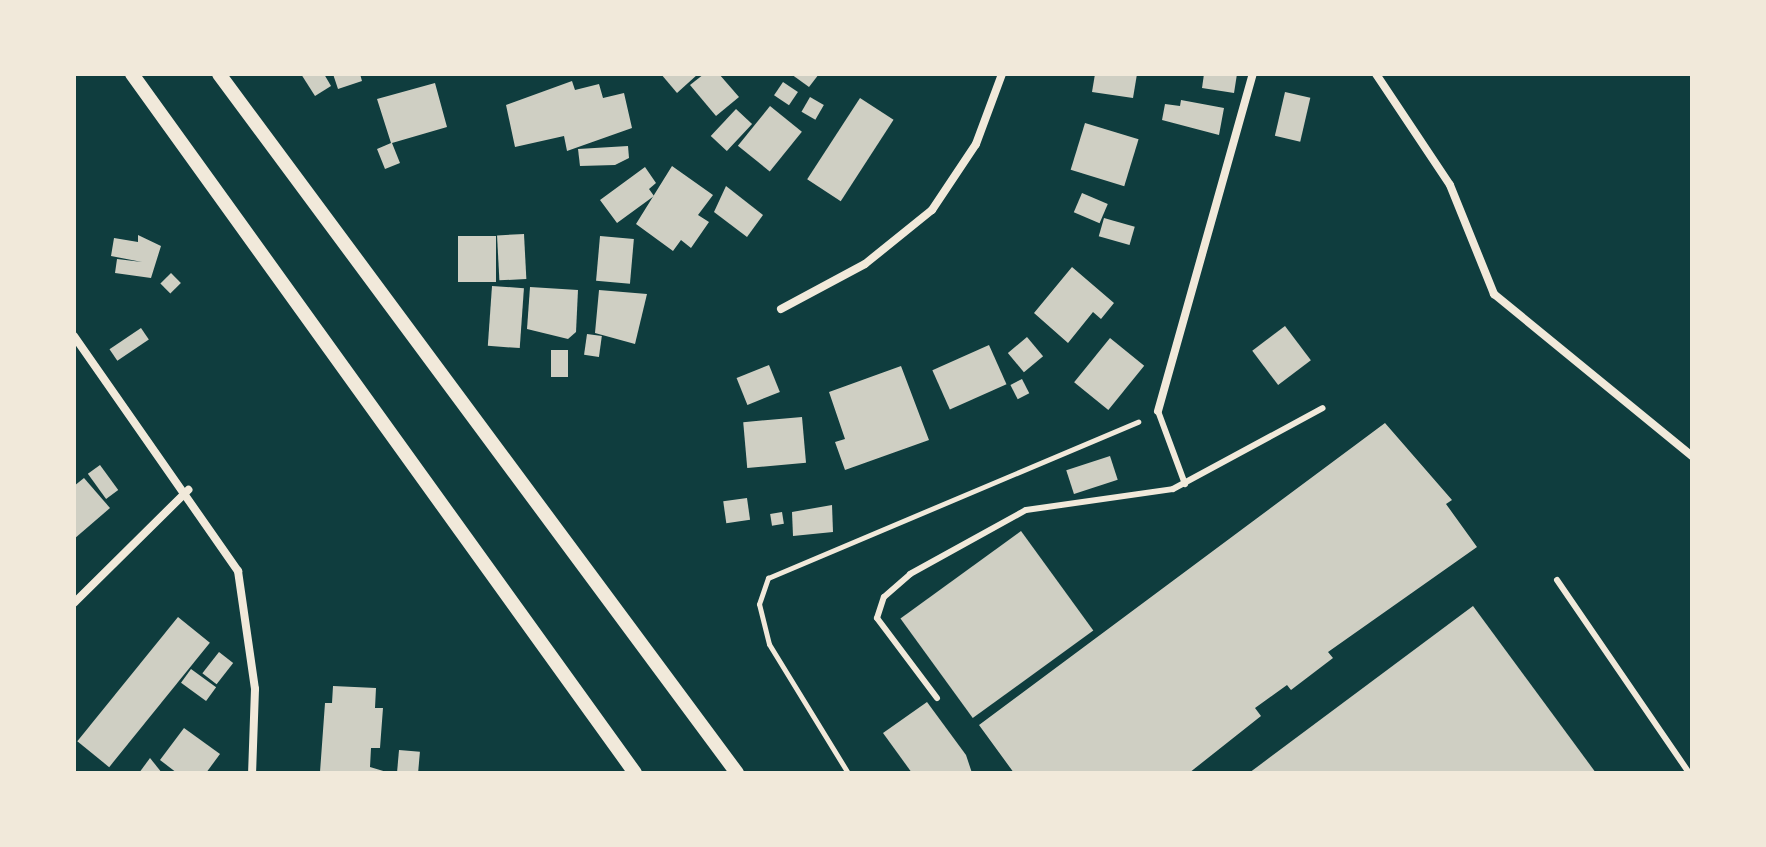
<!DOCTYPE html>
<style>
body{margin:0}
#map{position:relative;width:1766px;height:847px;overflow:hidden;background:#0f3d3e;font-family:Karla,sans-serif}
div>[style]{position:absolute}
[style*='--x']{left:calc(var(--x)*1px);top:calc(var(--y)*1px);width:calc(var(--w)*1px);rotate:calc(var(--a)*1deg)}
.building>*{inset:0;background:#cfcfc3;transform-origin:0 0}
.path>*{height:5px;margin:-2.5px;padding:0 2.5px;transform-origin:2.5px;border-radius:2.5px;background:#f1e9da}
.service>*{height:6px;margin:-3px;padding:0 3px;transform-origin:3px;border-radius:3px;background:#f1e9da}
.minor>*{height:8px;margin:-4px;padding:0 4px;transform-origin:4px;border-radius:4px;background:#f1e9da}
.tertiary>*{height:14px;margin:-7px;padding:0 7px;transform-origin:7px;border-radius:7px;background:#f1e9da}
span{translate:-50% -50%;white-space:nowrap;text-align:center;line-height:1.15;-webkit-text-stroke:8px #f1e9da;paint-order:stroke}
.frame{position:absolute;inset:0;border:76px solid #f1e9da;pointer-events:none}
</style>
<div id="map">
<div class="building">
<div style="clip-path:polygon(301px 74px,324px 74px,331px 86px,315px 96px)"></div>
<div style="clip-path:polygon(333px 74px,360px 74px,362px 81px,338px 89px)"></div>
<div style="clip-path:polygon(661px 74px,698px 74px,677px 93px)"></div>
<div style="clip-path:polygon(704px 74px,719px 74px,739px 97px,716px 116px,690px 85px)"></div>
<div style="clip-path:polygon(791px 74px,819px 74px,809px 87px)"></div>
<div style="clip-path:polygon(1095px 74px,1137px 74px,1133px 98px,1092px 92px)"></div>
<div style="clip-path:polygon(1204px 74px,1237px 74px,1234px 93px,1202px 88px)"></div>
<div style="clip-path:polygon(572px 81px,575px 90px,599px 84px,603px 98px,624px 93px,632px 128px,567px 151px,564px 136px,515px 147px,506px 105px)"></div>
<div style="left:783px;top:82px;width:18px;height:16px;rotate:34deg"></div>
<div style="clip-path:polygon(435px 83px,447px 127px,392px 143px,400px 163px,385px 169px,377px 149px,391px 143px,377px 99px)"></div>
<div style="left:1285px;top:92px;width:26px;height:45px;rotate:13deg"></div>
<div style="left:810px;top:97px;width:16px;height:17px;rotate:30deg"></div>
<div style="left:860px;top:98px;width:40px;height:97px;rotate:33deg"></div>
<div style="clip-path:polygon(1181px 100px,1224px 108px,1219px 135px,1162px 120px,1165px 104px,1180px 106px)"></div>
<div style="left:770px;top:106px;width:41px;height:51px;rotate:39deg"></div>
<div style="left:736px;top:109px;width:22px;height:37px;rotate:43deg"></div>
<div style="left:1085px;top:123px;width:56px;height:49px;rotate:17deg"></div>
<div style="clip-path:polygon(628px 146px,629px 158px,615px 165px,580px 166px,578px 149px)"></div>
<div style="clip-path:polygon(672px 166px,713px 195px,698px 215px,709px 222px,691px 248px,681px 240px,673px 251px,636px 224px)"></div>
<div style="clip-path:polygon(645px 167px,656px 183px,649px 189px,654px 196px,617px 223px,600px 200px)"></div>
<div style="clip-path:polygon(726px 186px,763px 215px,747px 237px,714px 212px)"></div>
<div style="left:1082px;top:193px;width:28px;height:21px;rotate:23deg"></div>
<div style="left:1104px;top:218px;width:32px;height:19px;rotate:16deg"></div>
<div style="left:524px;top:234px;width:45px;height:27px;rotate:87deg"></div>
<div style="clip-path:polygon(138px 235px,161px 246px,151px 278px,115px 273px,117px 259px,142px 262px,111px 256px,114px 238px,138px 242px)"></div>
<div style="left:496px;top:236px;width:46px;height:38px;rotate:90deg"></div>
<div style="left:600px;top:236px;width:34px;height:45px;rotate:5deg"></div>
<div style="clip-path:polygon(1072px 267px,1114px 303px,1101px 319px,1093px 312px,1068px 343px,1034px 313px)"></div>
<div style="left:171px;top:273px;width:14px;height:15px;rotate:45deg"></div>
<div style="left:492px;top:286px;width:32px;height:60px;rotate:4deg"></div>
<div style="clip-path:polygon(530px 287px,578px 290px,576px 332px,568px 339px,527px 329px)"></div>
<div style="clip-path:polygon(599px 290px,647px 294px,635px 344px,595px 333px)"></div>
<div style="left:1285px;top:326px;width:43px;height:41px;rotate:53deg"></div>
<div style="left:141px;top:328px;width:14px;height:38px;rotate:56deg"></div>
<div style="left:587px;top:334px;width:15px;height:21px;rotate:8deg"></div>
<div style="left:1027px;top:337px;width:25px;height:25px;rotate:50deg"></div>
<div style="left:1110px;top:338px;width:44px;height:57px;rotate:39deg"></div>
<div style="left:989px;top:345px;width:43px;height:62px;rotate:66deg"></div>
<div style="left:551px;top:350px;width:17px;height:27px"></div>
<div style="left:769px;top:365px;width:29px;height:35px;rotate:68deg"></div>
<div style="clip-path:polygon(901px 366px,929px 440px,845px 470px,835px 442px,845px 439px,829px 392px)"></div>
<div style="left:1022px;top:379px;width:16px;height:13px;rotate:63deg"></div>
<div style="left:802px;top:417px;width:46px;height:59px;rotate:85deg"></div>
<div style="clip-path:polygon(1385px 423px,1452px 500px,1446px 504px,1477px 547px,1328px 652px,1333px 658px,1291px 690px,1287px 685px,1255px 708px,1261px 716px,1189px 773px,1014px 773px,979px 725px)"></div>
<div style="left:1110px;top:456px;width:25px;height:46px;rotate:72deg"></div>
<div style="left:100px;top:465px;width:31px;height:15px;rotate:54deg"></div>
<div style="clip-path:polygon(84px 478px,110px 508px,74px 539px,74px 486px)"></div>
<div style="left:747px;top:498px;width:22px;height:24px;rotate:82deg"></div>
<div style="clip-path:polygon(832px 505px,833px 532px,793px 536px,792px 512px)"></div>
<div style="left:782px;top:512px;width:12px;height:12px;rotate:81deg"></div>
<div style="left:1021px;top:531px;width:123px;height:149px;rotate:54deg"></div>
<div style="clip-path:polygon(1473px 606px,1596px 773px,1249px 773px)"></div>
<div style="left:178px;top:617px;width:41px;height:160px;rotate:39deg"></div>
<div style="left:219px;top:652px;width:18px;height:27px;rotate:38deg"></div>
<div style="left:191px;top:669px;width:31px;height:17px;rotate:36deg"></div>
<div style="clip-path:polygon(333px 686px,376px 688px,375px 708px,383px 708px,380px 748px,371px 748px,370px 767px,390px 773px,320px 772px,325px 703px,332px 703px)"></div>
<div style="clip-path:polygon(927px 702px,966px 755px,972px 773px,912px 773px,883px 733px)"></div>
<div style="clip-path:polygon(184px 728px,220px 754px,206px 773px,177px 773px,160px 760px)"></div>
<div style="left:399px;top:750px;width:21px;height:23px;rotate:5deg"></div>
<div style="clip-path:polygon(150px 758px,162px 773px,139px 773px)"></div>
</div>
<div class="path">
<div style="--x:848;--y:773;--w:151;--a:-121.5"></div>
<div style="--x:769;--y:644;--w:41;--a:-104"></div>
<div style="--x:759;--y:604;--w:28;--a:-71"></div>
<div style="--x:768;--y:578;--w:402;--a:-22.9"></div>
</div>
<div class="service">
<div style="--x:1158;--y:411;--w:78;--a:69.7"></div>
<div style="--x:1557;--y:580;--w:234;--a:55.6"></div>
<div style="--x:937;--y:698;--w:100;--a:-126.9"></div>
<div style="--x:877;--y:618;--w:22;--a:-72"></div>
<div style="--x:884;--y:597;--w:35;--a:-41"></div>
<div style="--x:910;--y:574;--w:132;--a:-28.9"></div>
<div style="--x:1026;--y:510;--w:148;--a:-8.1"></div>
<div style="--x:1173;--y:489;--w:170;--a:-28.4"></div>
</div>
<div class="minor">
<div style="--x:1376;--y:74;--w:133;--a:56.3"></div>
<div style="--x:1450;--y:185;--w:118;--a:68"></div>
<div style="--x:1494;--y:294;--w:256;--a:39.3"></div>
<div style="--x:781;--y:309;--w:95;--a:-28.2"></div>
<div style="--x:865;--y:264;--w:86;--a:-38.9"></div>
<div style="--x:932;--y:210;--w:79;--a:-56.3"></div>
<div style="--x:976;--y:144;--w:75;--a:-69.6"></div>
<div style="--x:74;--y:336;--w:287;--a:55.1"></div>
<div style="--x:238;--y:571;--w:119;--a:81.8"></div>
<div style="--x:255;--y:689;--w:84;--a:92"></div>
<div style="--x:1158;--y:411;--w:350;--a:-74.3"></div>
<div style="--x:74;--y:603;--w:161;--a:-44.7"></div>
</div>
<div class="tertiary">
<div style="--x:132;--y:74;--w:861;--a:54.26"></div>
<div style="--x:219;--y:74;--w:870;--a:53.46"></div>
</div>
<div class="frame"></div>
</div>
